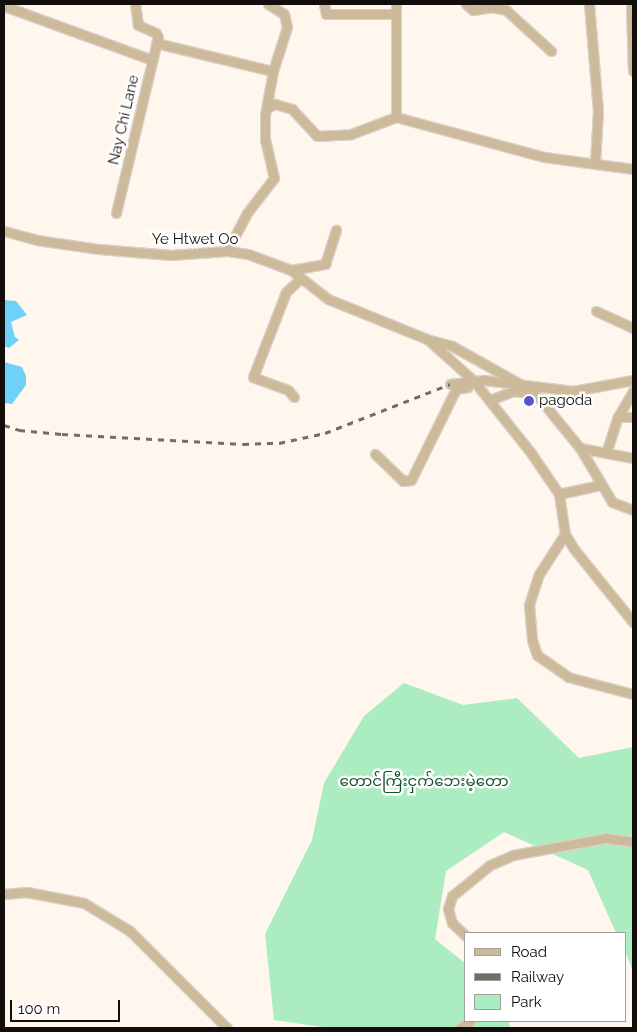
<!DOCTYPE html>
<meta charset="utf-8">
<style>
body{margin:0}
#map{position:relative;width:637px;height:1032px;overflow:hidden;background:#fff7ed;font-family:Raleway,"Noto Sans Myanmar",sans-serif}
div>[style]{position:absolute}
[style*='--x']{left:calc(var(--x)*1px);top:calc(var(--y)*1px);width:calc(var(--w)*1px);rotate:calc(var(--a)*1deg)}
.green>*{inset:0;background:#abecc1}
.water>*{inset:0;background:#6fd1f7}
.roads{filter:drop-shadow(1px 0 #d9d2c9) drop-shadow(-1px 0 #d9d2c9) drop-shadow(0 1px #d9d2c9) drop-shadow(0 -1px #d9d2c9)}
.minor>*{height:9px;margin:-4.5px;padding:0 4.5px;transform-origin:4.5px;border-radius:4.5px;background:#cdba9a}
.rail>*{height:2.5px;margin-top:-1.25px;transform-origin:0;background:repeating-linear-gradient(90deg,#736d67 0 6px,transparent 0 12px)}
.dots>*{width:14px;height:14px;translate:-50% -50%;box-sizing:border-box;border:2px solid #fff;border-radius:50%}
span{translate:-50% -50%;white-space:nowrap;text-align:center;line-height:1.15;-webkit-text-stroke:5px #fff;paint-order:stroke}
.street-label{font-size:15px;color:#120e0b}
.poi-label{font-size:15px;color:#120e0b}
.left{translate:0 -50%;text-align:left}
.park-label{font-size:15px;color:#165131}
.frame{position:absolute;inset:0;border:5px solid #120e0b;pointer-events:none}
.legend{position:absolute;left:464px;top:932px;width:162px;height:90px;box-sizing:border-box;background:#fff;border:1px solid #a09f9d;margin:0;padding:6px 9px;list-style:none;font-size:15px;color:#120e0b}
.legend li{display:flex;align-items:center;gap:10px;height:25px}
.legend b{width:25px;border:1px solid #a09f9d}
.scale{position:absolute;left:10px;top:1000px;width:110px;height:22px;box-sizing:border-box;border:2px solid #120e0b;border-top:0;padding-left:6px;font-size:15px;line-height:18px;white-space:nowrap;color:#120e0b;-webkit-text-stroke:4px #fff;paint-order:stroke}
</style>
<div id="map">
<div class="green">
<div style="clip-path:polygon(404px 683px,463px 705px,517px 698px,579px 758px,633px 747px,633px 971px,626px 954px,626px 933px,616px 933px,588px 870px,504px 832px,446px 871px,435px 939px,466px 964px,466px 1021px,509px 1021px,510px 1028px,329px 1028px,274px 1020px,265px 934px,312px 840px,324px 783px,364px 716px)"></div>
</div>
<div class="water">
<div style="clip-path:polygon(4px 300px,16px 301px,27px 315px,11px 322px,15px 337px,19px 340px,9px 348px,4px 346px)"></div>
<div style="clip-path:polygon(4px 362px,22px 367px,26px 376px,26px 385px,12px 404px,4px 403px)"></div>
</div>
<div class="roads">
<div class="minor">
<div style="--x:324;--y:4;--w:10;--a:79"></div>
<div style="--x:326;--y:14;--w:70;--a:0"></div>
<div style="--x:466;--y:4;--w:9;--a:41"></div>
<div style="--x:473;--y:10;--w:18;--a:-9"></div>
<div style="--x:491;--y:7;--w:15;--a:11"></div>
<div style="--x:506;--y:10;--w:61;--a:42.3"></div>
<div style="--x:589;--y:4;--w:107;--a:85.2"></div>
<div style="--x:598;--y:111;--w:52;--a:93.3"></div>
<div style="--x:631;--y:4;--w:67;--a:88.3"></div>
<div style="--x:4;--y:6;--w:158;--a:20"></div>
<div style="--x:156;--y:43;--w:120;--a:13.5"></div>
<div style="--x:268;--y:107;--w:8;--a:-23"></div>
<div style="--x:275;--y:104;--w:18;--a:16"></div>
<div style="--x:292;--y:109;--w:37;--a:47"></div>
<div style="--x:317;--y:136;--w:34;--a:-3"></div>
<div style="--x:351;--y:134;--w:48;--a:-20.7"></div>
<div style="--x:396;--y:117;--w:153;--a:15.1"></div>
<div style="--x:544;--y:157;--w:90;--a:7.7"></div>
<div style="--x:396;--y:117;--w:113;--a:-90"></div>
<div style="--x:116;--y:213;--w:181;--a:-76.6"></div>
<div style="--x:158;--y:37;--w:4;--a:-117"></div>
<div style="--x:156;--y:33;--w:20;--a:-156"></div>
<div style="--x:138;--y:25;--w:21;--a:-98"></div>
<div style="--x:4;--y:231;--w:34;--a:15"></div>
<div style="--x:37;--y:240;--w:63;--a:8.3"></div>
<div style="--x:99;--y:249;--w:72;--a:4.8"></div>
<div style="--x:171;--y:255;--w:56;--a:-4.1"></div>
<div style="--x:227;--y:251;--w:21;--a:8"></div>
<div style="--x:248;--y:254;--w:46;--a:20.4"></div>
<div style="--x:291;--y:270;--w:47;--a:38.1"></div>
<div style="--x:328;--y:299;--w:107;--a:22"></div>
<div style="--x:427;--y:339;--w:62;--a:41.7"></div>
<div style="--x:473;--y:380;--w:93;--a:51.5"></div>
<div style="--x:531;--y:453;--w:50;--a:55.7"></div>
<div style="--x:559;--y:494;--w:40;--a:81.5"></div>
<div style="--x:565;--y:534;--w:17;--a:59"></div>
<div style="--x:574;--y:549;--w:94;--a:51.1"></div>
<div style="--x:227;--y:251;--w:43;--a:-62.2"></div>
<div style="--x:247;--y:213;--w:44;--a:-52.4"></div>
<div style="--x:274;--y:178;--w:39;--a:-103"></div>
<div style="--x:265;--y:140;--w:25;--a:-90"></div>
<div style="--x:265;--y:115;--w:45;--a:-79.7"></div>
<div style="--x:273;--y:71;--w:46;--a:-72.3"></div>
<div style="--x:287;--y:27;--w:13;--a:-103"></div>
<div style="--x:284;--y:14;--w:19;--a:-148"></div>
<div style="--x:291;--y:270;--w:35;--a:-10"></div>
<div style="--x:325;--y:264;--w:36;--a:-72"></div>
<div style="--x:596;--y:311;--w:41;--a:24.7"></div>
<div style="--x:430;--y:340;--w:23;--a:15"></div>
<div style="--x:452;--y:346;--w:82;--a:29.1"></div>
<div style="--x:524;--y:386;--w:21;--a:39"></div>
<div style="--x:540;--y:399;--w:63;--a:50.8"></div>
<div style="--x:580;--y:448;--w:54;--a:10.7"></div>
<div style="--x:450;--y:384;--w:34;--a:-7"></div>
<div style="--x:484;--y:380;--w:90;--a:7"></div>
<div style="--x:573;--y:391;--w:61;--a:-10.4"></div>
<div style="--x:294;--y:397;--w:9;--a:-131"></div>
<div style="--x:288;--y:390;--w:37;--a:-160"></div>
<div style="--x:253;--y:377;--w:91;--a:-68.8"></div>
<div style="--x:286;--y:292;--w:19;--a:-43"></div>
<div style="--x:489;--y:400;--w:27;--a:-20"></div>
<div style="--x:514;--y:391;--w:15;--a:8"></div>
<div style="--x:618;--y:417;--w:15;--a:0"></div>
<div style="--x:580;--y:448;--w:63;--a:59.3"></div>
<div style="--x:612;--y:502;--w:22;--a:21"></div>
<div style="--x:606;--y:453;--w:38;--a:-72"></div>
<div style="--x:618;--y:417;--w:30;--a:-60"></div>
<div style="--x:375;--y:454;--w:39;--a:44"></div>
<div style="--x:403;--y:481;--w:8;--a:-7"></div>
<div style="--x:411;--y:480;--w:102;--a:-63.7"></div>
<div style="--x:456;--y:389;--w:12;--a:-9"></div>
<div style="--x:559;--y:494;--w:42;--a:-12.4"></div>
<div style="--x:565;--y:534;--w:48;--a:123"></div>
<div style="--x:539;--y:574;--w:33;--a:108"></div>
<div style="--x:529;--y:605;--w:35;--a:85"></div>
<div style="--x:532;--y:640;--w:16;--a:72"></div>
<div style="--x:537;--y:655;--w:38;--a:35"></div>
<div style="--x:568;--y:677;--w:67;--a:14.7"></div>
<div style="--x:4;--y:894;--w:23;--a:-5"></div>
<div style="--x:27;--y:892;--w:58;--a:10.9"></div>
<div style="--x:84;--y:903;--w:54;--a:31.3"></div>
<div style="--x:130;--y:931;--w:137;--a:45"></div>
<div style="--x:466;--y:936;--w:19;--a:-137"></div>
<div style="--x:452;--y:923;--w:15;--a:-106"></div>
<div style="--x:448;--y:909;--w:14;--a:-73"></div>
<div style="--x:452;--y:896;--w:49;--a:-39.2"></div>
<div style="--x:490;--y:865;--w:25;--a:-23"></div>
<div style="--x:513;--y:855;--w:95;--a:-10.4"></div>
<div style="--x:606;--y:838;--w:27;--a:8"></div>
<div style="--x:460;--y:1028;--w:12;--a:-35"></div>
</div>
</div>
<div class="rail">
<div style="--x:4;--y:425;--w:16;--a:18"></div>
<div style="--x:19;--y:430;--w:43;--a:5.3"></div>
<div style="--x:62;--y:434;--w:181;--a:3.2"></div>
<div style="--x:243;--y:444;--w:36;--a:-2"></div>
<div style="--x:279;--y:443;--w:47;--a:-12.3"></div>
<div style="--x:325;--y:433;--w:134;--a:-21.4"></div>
</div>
<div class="dots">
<div style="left:529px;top:401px;background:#5755cd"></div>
</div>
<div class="street-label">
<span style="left:124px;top:120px;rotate:-77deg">Nay Chi Lane</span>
<span style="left:195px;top:240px">Ye Htwet Oo</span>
</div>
<div class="poi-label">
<span class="left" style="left:539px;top:401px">pagoda</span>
</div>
<div class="park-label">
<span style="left:424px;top:782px">တောင်ကြီးငှက်ဘေးမဲ့တော</span>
</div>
<div class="frame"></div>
<ul class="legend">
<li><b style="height:6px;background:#cdba9a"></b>Road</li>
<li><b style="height:6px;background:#736d67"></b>Railway</li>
<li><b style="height:14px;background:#abecc1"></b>Park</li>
</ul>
<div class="scale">100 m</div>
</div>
